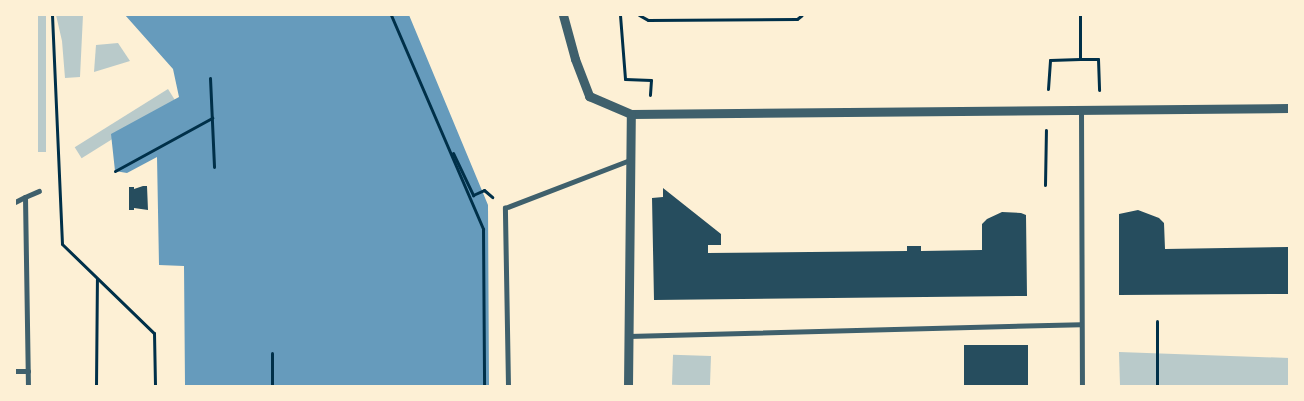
<!DOCTYPE html>
<style>
body{margin:0}
#map{position:relative;width:1304px;height:401px;overflow:hidden;background:#fdf0d5;font-family:"Archivo Narrow",sans-serif}
div>[style]{position:absolute}
[style*='--x']{left:calc(var(--x)*1px);top:calc(var(--y)*1px);width:calc(var(--w)*1px);rotate:calc(var(--a)*1deg)}
.green>*{inset:0;background:#b9caca;transform-origin:0 0}
.water>*{inset:0;background:#669bbc}
.building>*{inset:0;background:#264d5e;transform-origin:0 0}
.path>*{height:3px;margin:-1.5px;padding:0 1.5px;transform-origin:1.5px;border-radius:1.5px;background:#003049}
.pedestrian>*{height:4.5px;margin:-2.25px;padding:0 2.25px;transform-origin:2.25px;border-radius:2.25px;background:#3f606c}
.minor>*{height:5px;margin:-2.5px;padding:0 2.5px;transform-origin:2.5px;border-radius:2.5px;background:#3f606c}
.tertiary>*{height:9px;margin:-4.5px;padding:0 4.5px;transform-origin:4.5px;border-radius:4.5px;background:#3f606c}
span{translate:-50% -50%;white-space:nowrap;text-align:center;line-height:1.15;-webkit-text-stroke:5px #fdf0d5;paint-order:stroke}
.frame{position:absolute;inset:0;border:16px solid #fdf0d5;pointer-events:none}
</style>
<div id="map">
<div class="green">
<div style="left:38px;top:15px;width:8px;height:137px"></div>
<div style="clip-path:polygon(56px 15px,83px 15px,80px 77px,65px 78px,62px 41px)"></div>
<div style="clip-path:polygon(118px 43px,130px 61px,94px 72px,96px 45px)"></div>
<div style="left:168px;top:89px;width:13px;height:110px;rotate:58deg"></div>
<div style="clip-path:polygon(1119px 352px,1289px 358px,1289px 386px,1120px 386px)"></div>
<div style="left:711px;top:356px;width:30px;height:38px;rotate:92deg"></div>
</div>
<div class="water">
<div style="clip-path:polygon(125px 15px,409px 15px,488px 205px,489px 386px,185px 386px,184px 266px,159px 265px,157px 157px,127px 173px,115px 171px,111px 134px,179px 97px,173px 69px)"></div>
</div>
<div class="building">
<div style="clip-path:polygon(143px 186px,147px 186px,148px 210px,134px 208px,134px 210px,129px 210px,129px 187px,134px 187px,134px 189px)"></div>
<div style="clip-path:polygon(663px 188px,721px 234px,721px 245px,708px 245px,708px 253px,907px 251px,907px 246px,921px 246px,921px 251px,982px 250px,982px 224px,987px 219px,1002px 212px,1021px 213px,1026px 215px,1027px 296px,654px 300px,652px 198px,663px 197px)"></div>
<div style="clip-path:polygon(1138px 210px,1159px 218px,1164px 223px,1165px 249px,1289px 247px,1289px 294px,1119px 295px,1119px 214px)"></div>
<div style="left:964px;top:345px;width:64px;height:41px"></div>
</div>
<div class="path">
<div style="--x:52;--y:15;--w:229;--a:87.5"></div>
<div style="--x:62;--y:244;--w:128;--a:44.1"></div>
<div style="--x:154;--y:333;--w:53;--a:88.9"></div>
<div style="--x:391;--y:15;--w:233;--a:66.7"></div>
<div style="--x:483;--y:229;--w:157;--a:89.6"></div>
<div style="--x:620;--y:15;--w:64;--a:85.5"></div>
<div style="--x:625;--y:79;--w:26;--a:2"></div>
<div style="--x:651;--y:80;--w:15;--a:94"></div>
<div style="--x:639;--y:15;--w:10;--a:29"></div>
<div style="--x:648;--y:20;--w:149;--a:-0.4"></div>
<div style="--x:797;--y:19;--w:6;--a:-39"></div>
<div style="--x:1080;--y:15;--w:44;--a:90"></div>
<div style="--x:1080;--y:59;--w:18;--a:0"></div>
<div style="--x:1098;--y:59;--w:31;--a:88"></div>
<div style="--x:210;--y:78;--w:89;--a:87.4"></div>
<div style="--x:1048;--y:89;--w:29;--a:-86"></div>
<div style="--x:1050;--y:60;--w:30;--a:-2"></div>
<div style="--x:453;--y:153;--w:47;--a:64.5"></div>
<div style="--x:473;--y:195;--w:12;--a:-24"></div>
<div style="--x:484;--y:190;--w:11;--a:41"></div>
<div style="--x:115;--y:171;--w:111;--a:-28.7"></div>
<div style="--x:1045;--y:185;--w:55;--a:-89"></div>
<div style="--x:1157;--y:321;--w:65;--a:90"></div>
<div style="--x:272;--y:353;--w:33;--a:90"></div>
<div style="--x:96;--y:386;--w:107;--a:-89.5"></div>
</div>
<div class="pedestrian">
<div style="--x:25;--y:197;--w:15;--a:-23"></div>
<div style="--x:508;--y:386;--w:178;--a:-91"></div>
<div style="--x:505;--y:208;--w:134;--a:-21"></div>
</div>
<div class="minor">
<div style="--x:1081;--y:110;--w:276;--a:89.8"></div>
<div style="--x:15;--y:202;--w:11;--a:-27"></div>
<div style="--x:25;--y:197;--w:189;--a:89.1"></div>
<div style="--x:628;--y:336;--w:453;--a:-1.5"></div>
<div style="--x:15;--y:371;--w:13;--a:0"></div>
</div>
<div class="tertiary">
<div style="--x:563;--y:15;--w:46;--a:74.7"></div>
<div style="--x:575;--y:59;--w:40;--a:69"></div>
<div style="--x:589;--y:96;--w:46;--a:23.2"></div>
<div style="--x:631;--y:114;--w:658;--a:-0.52"></div>
<div style="--x:628;--y:386;--w:272;--a:-89.4"></div>
</div>
<div class="frame"></div>
</div>
